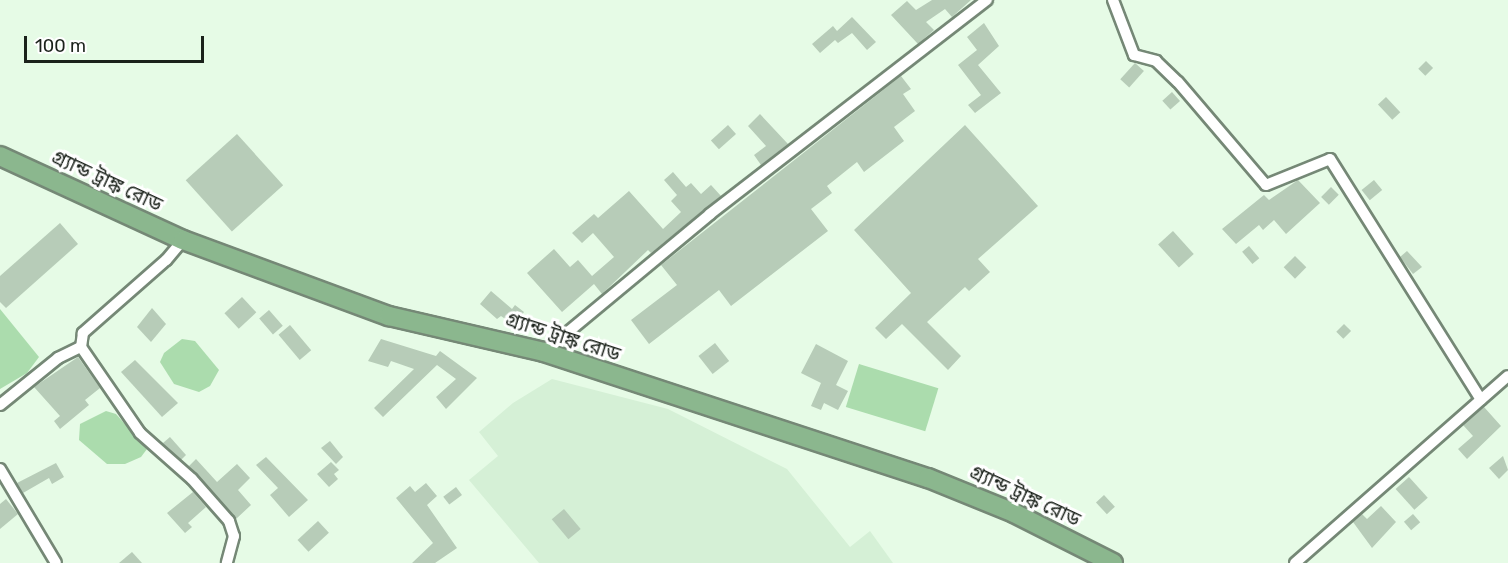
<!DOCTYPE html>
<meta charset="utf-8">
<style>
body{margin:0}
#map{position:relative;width:1508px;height:563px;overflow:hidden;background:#e6fbe6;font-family:Rubik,"Noto Sans Bengali",sans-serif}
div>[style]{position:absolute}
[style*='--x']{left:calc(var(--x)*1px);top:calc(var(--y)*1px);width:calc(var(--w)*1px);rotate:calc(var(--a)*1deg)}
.built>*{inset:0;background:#d5f0d6}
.water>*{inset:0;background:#abdcad;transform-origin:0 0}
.building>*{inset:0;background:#b7ccb8;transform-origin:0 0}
.roads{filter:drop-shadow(2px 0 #758876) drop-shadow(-2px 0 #758876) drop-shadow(0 2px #758876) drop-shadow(0 -2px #758876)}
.minor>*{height:10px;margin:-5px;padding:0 5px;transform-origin:5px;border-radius:5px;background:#fff}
.trunk>*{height:18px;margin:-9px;padding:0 9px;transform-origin:9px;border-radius:9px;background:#8bb78e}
span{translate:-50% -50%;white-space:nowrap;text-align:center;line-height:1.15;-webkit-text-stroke:6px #fff;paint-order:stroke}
.street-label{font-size:20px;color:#1b221b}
.scale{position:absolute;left:24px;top:36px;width:180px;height:27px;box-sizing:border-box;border:3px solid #1b221b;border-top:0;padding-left:8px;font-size:18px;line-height:21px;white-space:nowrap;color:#1b221b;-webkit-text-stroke:4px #fff;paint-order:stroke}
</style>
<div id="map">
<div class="built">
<div style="clip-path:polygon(552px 379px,668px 409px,787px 469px,850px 547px,870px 531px,893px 563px,539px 563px,469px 480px,498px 456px,479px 432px,513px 403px)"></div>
</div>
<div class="water">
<div style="clip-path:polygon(0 309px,39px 357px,27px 373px,0 389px)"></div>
<div style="clip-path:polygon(182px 339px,195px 341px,219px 370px,210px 386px,199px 392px,174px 384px,160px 362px,164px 353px)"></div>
<div style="left:859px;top:364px;width:83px;height:45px;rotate:17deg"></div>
<div style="clip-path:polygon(106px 411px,116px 414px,147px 449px,141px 457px,125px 464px,107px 464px,79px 440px,80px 424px)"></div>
</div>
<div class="building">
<div style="clip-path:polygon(932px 0,971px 0,952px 17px,945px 9px,926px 22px,934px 30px,918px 44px,891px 15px,907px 1px,916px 10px)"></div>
<div style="clip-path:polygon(852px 17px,876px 42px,867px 50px,852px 33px,838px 43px,835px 40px,820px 53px,812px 44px,833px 26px,837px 31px)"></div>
<div style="clip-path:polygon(984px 23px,999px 46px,978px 65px,1001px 93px,975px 113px,968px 105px,981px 95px,958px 65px,977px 50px,967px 37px)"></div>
<div style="left:1426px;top:61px;width:10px;height:11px;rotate:45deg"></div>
<div style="left:1135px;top:63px;width:12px;height:22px;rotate:42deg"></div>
<div style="clip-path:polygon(901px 76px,911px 89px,903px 94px,915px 111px,894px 127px,904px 141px,864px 172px,857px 162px,827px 186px,832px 193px,811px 209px,828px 231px,731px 306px,719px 290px,649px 344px,631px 320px,677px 285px,661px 265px)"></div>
<div style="left:1172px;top:92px;width:12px;height:13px;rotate:48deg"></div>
<div style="left:1386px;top:97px;width:21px;height:11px;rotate:47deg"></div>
<div style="clip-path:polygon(760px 114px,788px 144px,761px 165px,754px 155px,766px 146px,748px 126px)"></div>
<div style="left:728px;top:125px;width:12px;height:23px;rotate:48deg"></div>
<div style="clip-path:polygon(965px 125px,1038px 206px,978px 259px,990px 272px,969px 291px,965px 287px,927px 322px,961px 356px,948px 370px,902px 324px,886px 339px,875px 328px,911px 293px,854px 230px)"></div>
<div style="left:237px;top:134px;width:69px;height:69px;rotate:48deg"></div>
<div style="clip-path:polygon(673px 172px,686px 187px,691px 183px,701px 194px,711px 185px,721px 196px,651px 253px,648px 250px,602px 294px,594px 284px,562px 312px,527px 273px,554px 249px,570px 267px,578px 260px,592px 276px,614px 257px,593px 233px,582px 243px,572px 233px,594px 214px,598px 218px,629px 191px,663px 229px,681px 212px,671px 201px,677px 195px,664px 180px)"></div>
<div style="clip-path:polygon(1298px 180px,1320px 203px,1286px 234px,1274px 220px,1263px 230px,1259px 225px,1236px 244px,1222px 229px,1264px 195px,1269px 200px)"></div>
<div style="left:1374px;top:180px;width:13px;height:16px;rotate:51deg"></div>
<div style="left:1331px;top:187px;width:11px;height:14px;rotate:45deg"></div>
<div style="clip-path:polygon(60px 223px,78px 244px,6px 308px,0 302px,0 276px)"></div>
<div style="left:1173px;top:231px;width:31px;height:20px;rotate:48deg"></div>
<div style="left:1249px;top:246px;width:16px;height:9px;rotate:50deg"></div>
<div style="clip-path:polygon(1407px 251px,1422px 267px,1413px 274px,1400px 257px)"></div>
<div style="left:1295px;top:256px;width:16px;height:16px;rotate:45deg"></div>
<div style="clip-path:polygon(491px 291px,512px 309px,515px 305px,524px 312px,514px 325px,501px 316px,497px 319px,480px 304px)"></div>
<div style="left:242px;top:297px;width:21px;height:24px;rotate:47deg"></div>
<div style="clip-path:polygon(152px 308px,166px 324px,151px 342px,137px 327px)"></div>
<div style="left:269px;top:310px;width:21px;height:13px;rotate:49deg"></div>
<div style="left:1344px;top:324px;width:10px;height:11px;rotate:45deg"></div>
<div style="left:290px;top:325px;width:33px;height:15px;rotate:50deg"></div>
<div style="clip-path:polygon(381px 339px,436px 356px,440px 351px,477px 378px,446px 409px,436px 397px,456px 379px,437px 365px,383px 417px,374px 408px,414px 369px,391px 361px,388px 367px,368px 361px)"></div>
<div style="left:715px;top:343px;width:23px;height:21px;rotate:52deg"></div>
<div style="clip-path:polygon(816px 344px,848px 361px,836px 385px,848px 391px,838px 410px,824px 403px,821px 410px,811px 406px,821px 383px,801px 373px)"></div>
<div style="clip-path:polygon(78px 357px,100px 388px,85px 400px,89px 405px,60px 429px,54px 421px,60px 416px,34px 387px)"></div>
<div style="clip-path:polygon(135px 360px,178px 403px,162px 417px,121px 372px)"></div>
<div style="clip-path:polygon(1484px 407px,1501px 426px,1467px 459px,1458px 449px,1473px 436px,1463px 425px)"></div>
<div style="clip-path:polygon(170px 437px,186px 455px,181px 460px,163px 443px)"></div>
<div style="clip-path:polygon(330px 441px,343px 457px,336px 464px,321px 448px)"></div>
<div style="clip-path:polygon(1503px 456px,1508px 470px,1499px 479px,1489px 468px)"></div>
<div style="clip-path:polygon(266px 457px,308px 500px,289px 517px,270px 495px,278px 488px,256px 465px)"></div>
<div style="clip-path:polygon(196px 459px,217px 482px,237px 464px,250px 478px,238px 490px,251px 505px,236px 519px,189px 466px)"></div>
<div style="clip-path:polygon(331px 462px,339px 470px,334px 474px,338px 479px,329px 487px,317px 474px)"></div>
<div style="clip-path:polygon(56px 463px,64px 477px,52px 484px,49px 478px,23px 493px,17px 483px)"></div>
<div style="left:1409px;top:477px;width:28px;height:18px;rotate:48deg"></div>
<div style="clip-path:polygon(426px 483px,437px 496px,427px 505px,457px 548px,435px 563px,412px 563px,433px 543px,396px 498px,410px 486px,415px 492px)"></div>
<div style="left:456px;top:487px;width:10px;height:16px;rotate:53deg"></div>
<div style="clip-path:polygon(193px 492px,206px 507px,188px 523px,192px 527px,185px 533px,167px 513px)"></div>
<div style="left:1104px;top:495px;width:16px;height:11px;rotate:47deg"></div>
<div style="clip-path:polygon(6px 499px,18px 514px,0 529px,0 504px)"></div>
<div style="clip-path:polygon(1381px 506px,1396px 522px,1372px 548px,1353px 522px,1362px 514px,1367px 519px)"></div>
<div style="left:564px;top:509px;width:26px;height:16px;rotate:50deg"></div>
<div style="left:1413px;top:514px;width:11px;height:12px;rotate:49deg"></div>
<div style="left:318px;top:521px;width:16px;height:28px;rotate:47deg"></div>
<div style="clip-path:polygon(132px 552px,142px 563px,119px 563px)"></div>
</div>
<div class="roads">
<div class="minor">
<div style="--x:1113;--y:0;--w:59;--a:69.1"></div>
<div style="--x:1134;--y:55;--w:23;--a:15"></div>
<div style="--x:1156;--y:61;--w:30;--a:44"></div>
<div style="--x:1178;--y:82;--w:135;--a:49.5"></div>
<div style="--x:1266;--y:185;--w:69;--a:-22.1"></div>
<div style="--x:1330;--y:159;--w:284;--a:57.9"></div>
<div style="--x:183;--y:240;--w:26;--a:130"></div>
<div style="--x:166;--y:260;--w:111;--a:138.7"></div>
<div style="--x:83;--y:333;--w:14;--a:98"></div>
<div style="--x:81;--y:347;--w:104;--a:55.5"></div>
<div style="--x:140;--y:433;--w:69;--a:41.5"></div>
<div style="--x:192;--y:479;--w:56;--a:48.6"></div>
<div style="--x:229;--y:521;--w:16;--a:72"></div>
<div style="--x:234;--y:536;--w:28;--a:105"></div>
<div style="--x:544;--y:352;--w:216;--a:-39.7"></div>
<div style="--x:710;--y:214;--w:350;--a:-37.7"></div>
<div style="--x:0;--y:405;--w:75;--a:-39"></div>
<div style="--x:58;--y:358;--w:25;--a:-26"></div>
<div style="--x:0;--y:469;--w:109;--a:59.2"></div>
<div style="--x:1295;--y:563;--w:283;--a:-41.3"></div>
</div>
<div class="trunk">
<div style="--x:0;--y:156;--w:201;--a:24.7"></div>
<div style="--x:183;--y:240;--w:220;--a:20.3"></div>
<div style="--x:389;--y:316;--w:159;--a:13.1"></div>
<div style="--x:544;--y:352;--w:404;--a:18.2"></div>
<div style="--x:928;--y:478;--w:93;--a:22.1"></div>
<div style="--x:1014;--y:513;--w:111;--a:26.8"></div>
</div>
</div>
<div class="street-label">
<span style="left:107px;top:181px;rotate:25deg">গ্র্যান্ড ট্রাঙ্ক রোড</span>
<span style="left:563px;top:337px;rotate:18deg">গ্র্যান্ড ট্রাঙ্ক রোড</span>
<span style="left:1025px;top:496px;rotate:25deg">গ্র্যান্ড ট্রাঙ্ক রোড</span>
</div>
<div class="scale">100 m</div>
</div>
